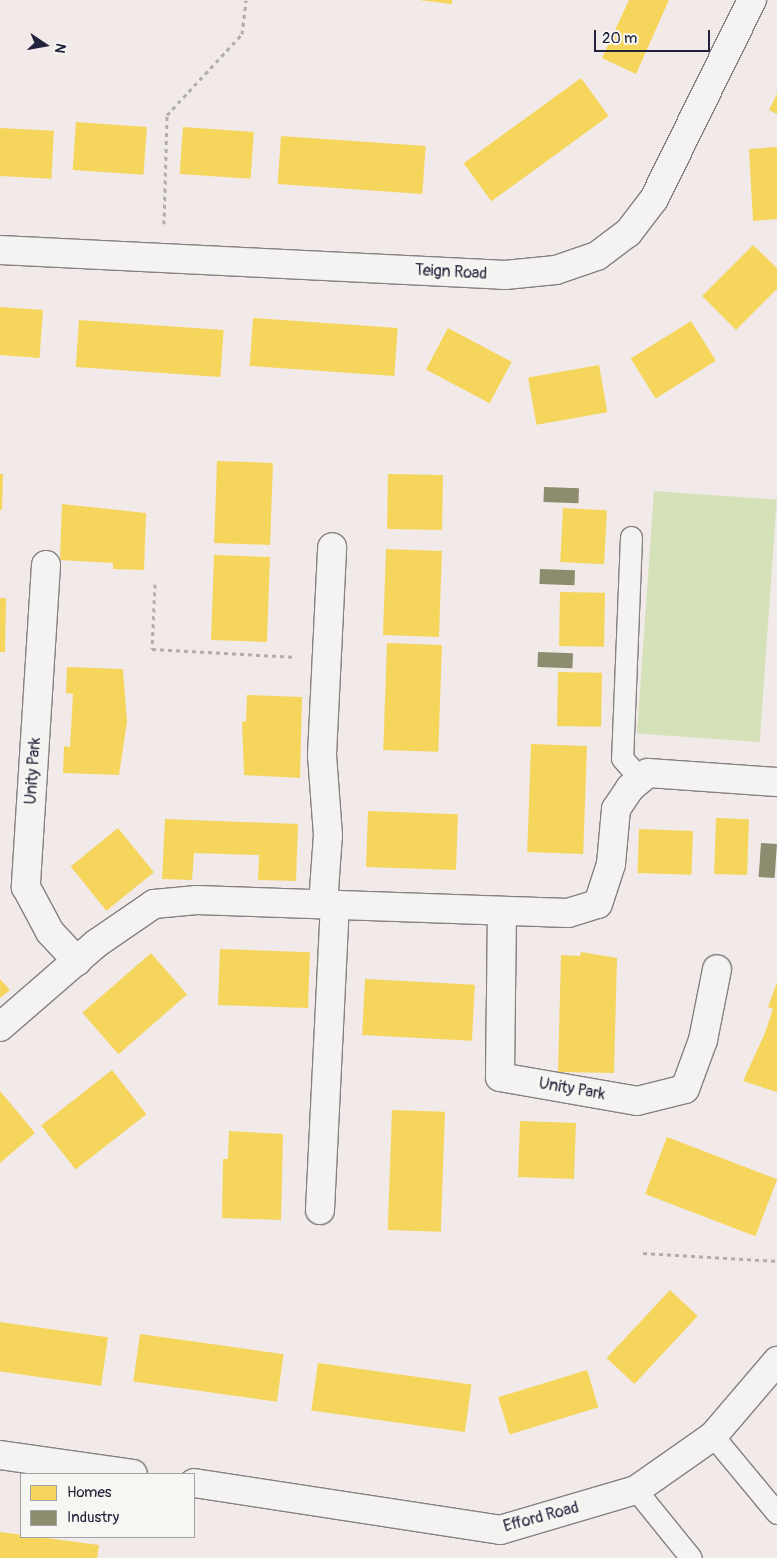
<!DOCTYPE html>
<style>
body{margin:0}
#map{position:relative;width:777px;height:1558px;overflow:hidden;background:#f1eae8;font-family:Pangolin,sans-serif}
div>[style]{position:absolute}
[style*='--x']{left:calc(var(--x)*1px);top:calc(var(--y)*1px);width:calc(var(--w)*1px);rotate:calc(var(--a)*1deg)}
.green>*{inset:0;background:#d4e1b9;transform-origin:0 0}
.homes>*{inset:0;background:#f6d55c;transform-origin:0 0}
.industry>*{inset:0;background:#8c8c6e;transform-origin:0 0}
.path>*{height:3px;margin-top:-1.5px;transform-origin:0;background:repeating-linear-gradient(90deg,#b0aeb0 0 4px,transparent 0 8px)}
.roads{filter:drop-shadow(1px 0 #848084) drop-shadow(-1px 0 #848084) drop-shadow(0 1px #848084) drop-shadow(0 -1px #848084)}
.lane>*{height:21px;margin:-10.5px;padding:0 10.5px;transform-origin:10.5px;border-radius:10.5px;background:#f4f3f1}
.street>*{height:28px;margin:-14px;padding:0 14px;transform-origin:14px;border-radius:14px;background:#f4f3f1}
span{translate:-50% -50%;white-space:nowrap;text-align:center;line-height:1.15;-webkit-text-stroke:5px #f6f6f2;paint-order:stroke}
.street-label{font-size:16px;color:#22223b}
.legend{position:absolute;left:20px;top:1473px;width:175px;height:65px;box-sizing:border-box;background:#f6f6f2;border:1px solid #a1a1a9;margin:0;padding:6px 9px;list-style:none;font-size:15px;color:#22223b}
.legend li{display:flex;align-items:center;gap:10px;height:25px}
.legend b{width:25px;border:1px solid #a1a1a9}
.north{position:absolute;left:20px;top:20px;width:50px;height:50px;-webkit-text-stroke:4px #f6f6f2;paint-order:stroke;rotate:102deg;font-size:14px;font-weight:700;line-height:20px;text-align:center;color:#22223b}
.north::after{content:'';display:block;margin:auto;width:18px;height:22px;background:#22223b;clip-path:polygon(50% 0,100% 100%,50% 72%,0 100%)}
.scale{position:absolute;left:594px;top:30px;width:116px;height:22px;box-sizing:border-box;border:2px solid #22223b;border-top:0;padding-left:6px;font-size:15px;line-height:18px;white-space:nowrap;color:#22223b;-webkit-text-stroke:4px #f6f6f2;paint-order:stroke}
</style>
<div id="map">
<div class="green">
<div style="left:654px;top:491px;width:123px;height:243px;rotate:4deg"></div>
</div>
<div class="homes">
<div style="clip-path:polygon(419px 0,452px 0,452px 4px)"></div>
<div style="clip-path:polygon(629px 0,669px 0,636px 74px,602px 58px)"></div>
<div style="left:581px;top:78px;width:47px;height:145px;rotate:54deg"></div>
<div style="clip-path:polygon(777px 94px,777px 114px,769px 110px)"></div>
<div style="left:76px;top:122px;width:71px;height:48px;rotate:4deg"></div>
<div style="left:183px;top:127px;width:71px;height:47px;rotate:4deg"></div>
<div style="left:0;top:128px;width:54px;height:48px;rotate:3deg"></div>
<div style="left:281px;top:136px;width:145px;height:48px;rotate:4deg"></div>
<div style="clip-path:polygon(777px 147px,777px 219px,753px 221px,749px 149px)"></div>
<div style="clip-path:polygon(753px 245px,777px 268px,777px 289px,736px 330px,702px 296px)"></div>
<div style="left:0;top:307px;width:43px;height:48px;rotate:4deg"></div>
<div style="left:253px;top:318px;width:145px;height:48px;rotate:4deg"></div>
<div style="left:79px;top:320px;width:145px;height:47px;rotate:4deg"></div>
<div style="left:691px;top:321px;width:47px;height:71px;rotate:58deg"></div>
<div style="left:448px;top:328px;width:72px;height:47px;rotate:28deg"></div>
<div style="left:599px;top:365px;width:48px;height:72px;rotate:80deg"></div>
<div style="left:217px;top:461px;width:56px;height:82px;rotate:2deg"></div>
<div style="clip-path:polygon(0 474px,3px 474px,2px 510px,0 510px)"></div>
<div style="left:388px;top:474px;width:55px;height:55px;rotate:1deg"></div>
<div style="clip-path:polygon(62px 504px,146px 513px,144px 570px,113px 569px,113px 563px,60px 560px)"></div>
<div style="left:563px;top:508px;width:44px;height:54px;rotate:3deg"></div>
<div style="left:386px;top:549px;width:56px;height:86px;rotate:2deg"></div>
<div style="left:214px;top:555px;width:56px;height:85px;rotate:2deg"></div>
<div style="left:560px;top:592px;width:45px;height:54px;rotate:1deg"></div>
<div style="clip-path:polygon(0 598px,6px 598px,5px 652px,0 652px)"></div>
<div style="left:387px;top:643px;width:55px;height:107px;rotate:2deg"></div>
<div style="clip-path:polygon(67px 667px,123px 669px,127px 722px,119px 775px,63px 773px,64px 746px,70px 747px,73px 694px,66px 693px)"></div>
<div style="left:558px;top:672px;width:44px;height:54px;rotate:1deg"></div>
<div style="clip-path:polygon(247px 695px,302px 697px,300px 778px,244px 775px,242px 721px,246px 722px)"></div>
<div style="left:531px;top:744px;width:56px;height:108px;rotate:2deg"></div>
<div style="left:368px;top:811px;width:90px;height:56px;rotate:2deg"></div>
<div style="left:716px;top:818px;width:33px;height:56px;rotate:2deg"></div>
<div style="clip-path:polygon(165px 819px,298px 824px,296px 881px,258px 880px,259px 855px,194px 853px,192px 880px,162px 879px)"></div>
<div style="left:118px;top:828px;width:57px;height:61px;rotate:51deg"></div>
<div style="left:639px;top:829px;width:54px;height:44px;rotate:2deg"></div>
<div style="left:220px;top:949px;width:90px;height:56px;rotate:2deg"></div>
<div style="clip-path:polygon(581px 952px,617px 958px,614px 1073px,558px 1072px,561px 955px,580px 956px)"></div>
<div style="left:151px;top:953px;width:55px;height:91px;rotate:49deg"></div>
<div style="clip-path:polygon(0 979px,10px 990px,0 998px)"></div>
<div style="left:365px;top:979px;width:110px;height:56px;rotate:3deg"></div>
<div style="clip-path:polygon(777px 982px,777px 1092px,743px 1081px,765px 1033px,773px 1009px,768px 1007px)"></div>
<div style="left:112px;top:1070px;width:56px;height:90px;rotate:52deg"></div>
<div style="clip-path:polygon(0 1091px,35px 1133px,0 1163px)"></div>
<div style="left:392px;top:1110px;width:53px;height:120px;rotate:2deg"></div>
<div style="left:520px;top:1121px;width:56px;height:56px;rotate:2deg"></div>
<div style="clip-path:polygon(229px 1131px,283px 1134px,281px 1220px,222px 1218px,223px 1159px,228px 1159px)"></div>
<div style="left:667px;top:1137px;width:118px;height:61px;rotate:21deg"></div>
<div style="left:670px;top:1290px;width:38px;height:93px;rotate:43deg"></div>
<div style="left:0;top:1322px;width:109px;height:49px;rotate:8deg"></div>
<div style="left:140px;top:1334px;width:145px;height:48px;rotate:8deg"></div>
<div style="left:318px;top:1363px;width:155px;height:48px;rotate:8deg"></div>
<div style="left:587px;top:1370px;width:39px;height:93px;rotate:73deg"></div>
<div style="clip-path:polygon(0 1532px,99px 1545px,97px 1558px,0 1558px)"></div>
</div>
<div class="industry">
<div style="left:544px;top:487px;width:35px;height:15px;rotate:2deg"></div>
<div style="left:540px;top:569px;width:35px;height:15px;rotate:2deg"></div>
<div style="left:538px;top:652px;width:35px;height:15px;rotate:2deg"></div>
<div style="left:761px;top:843px;width:16px;height:34px;rotate:4deg"></div>
</div>
<div class="path">
<div style="--x:164;--y:224;--w:109;--a:-88.4"></div>
<div style="--x:167;--y:115;--w:110;--a:-47.2"></div>
<div style="--x:242;--y:34;--w:34;--a:-83"></div>
<div style="--x:155;--y:584;--w:65;--a:92.6"></div>
<div style="--x:152;--y:649;--w:141;--a:3.2"></div>
<div style="--x:643;--y:1253;--w:134;--a:3.4"></div>
</div>
<div class="roads">
<div class="lane">
<div style="--x:631;--y:537;--w:221;--a:92.3"></div>
<div style="--x:622;--y:758;--w:29;--a:49"></div>
<div style="--x:713;--y:1436;--w:100;--a:50.3"></div>
<div style="--x:636;--y:1490;--w:87;--a:51"></div>
</div>
<div class="street">
<div style="--x:0;--y:250;--w:506;--a:2.83"></div>
<div style="--x:505;--y:275;--w:51;--a:-5.6"></div>
<div style="--x:556;--y:270;--w:43;--a:-18.9"></div>
<div style="--x:597;--y:256;--w:39;--a:-37"></div>
<div style="--x:628;--y:233;--w:43;--a:-52.6"></div>
<div style="--x:654;--y:199;--w:222;--a:-63.8"></div>
<div style="--x:46;--y:565;--w:323;--a:93.6"></div>
<div style="--x:26;--y:887;--w:51;--a:61.9"></div>
<div style="--x:50;--y:932;--w:40;--a:47"></div>
<div style="--x:323;--y:904;--w:69;--a:-85.9"></div>
<div style="--x:328;--y:835;--w:80;--a:-94.3"></div>
<div style="--x:322;--y:755;--w:208;--a:-87.2"></div>
<div style="--x:502;--y:911;--w:166;--a:90.7"></div>
<div style="--x:500;--y:1077;--w:139;--a:9.9"></div>
<div style="--x:637;--y:1101;--w:49;--a:-14"></div>
<div style="--x:685;--y:1089;--w:52;--a:-69.8"></div>
<div style="--x:703;--y:1040;--w:72;--a:-78.8"></div>
<div style="--x:0;--y:1027;--w:128;--a:-40.9"></div>
<div style="--x:97;--y:943;--w:69;--a:-34.4"></div>
<div style="--x:154;--y:904;--w:43;--a:-5.3"></div>
<div style="--x:197;--y:900;--w:371;--a:2"></div>
<div style="--x:568;--y:913;--w:31;--a:-17"></div>
<div style="--x:598;--y:904;--w:42;--a:-72"></div>
<div style="--x:611;--y:864;--w:55;--a:-84.8"></div>
<div style="--x:616;--y:809;--w:25;--a:-56"></div>
<div style="--x:630;--y:788;--w:23;--a:-40"></div>
<div style="--x:648;--y:773;--w:129;--a:4"></div>
<div style="--x:320;--y:1210;--w:306;--a:-87.2"></div>
<div style="--x:0;--y:1455;--w:134;--a:8.1"></div>
<div style="--x:194;--y:1483;--w:310;--a:8.7"></div>
<div style="--x:500;--y:1530;--w:142;--a:-16.4"></div>
<div style="--x:636;--y:1490;--w:94;--a:-35"></div>
<div style="--x:713;--y:1436;--w:99;--a:-49.5"></div>
</div>
</div>
<div class="street-label">
<span style="left:451px;top:272px;rotate:3deg">Teign Road</span>
<span style="left:33px;top:771px;rotate:-86deg">Unity Park</span>
<span style="left:572px;top:1089px;rotate:10deg">Unity Park</span>
<span style="left:541px;top:1517px;rotate:-15deg">Efford Road</span>
</div>
<ul class="legend">
<li><b style="height:14px;background:#f6d55c"></b>Homes</li>
<li><b style="height:14px;background:#8c8c6e"></b>Industry</li>
</ul>
<div class="north">N</div>
<div class="scale">20 m</div>
</div>
